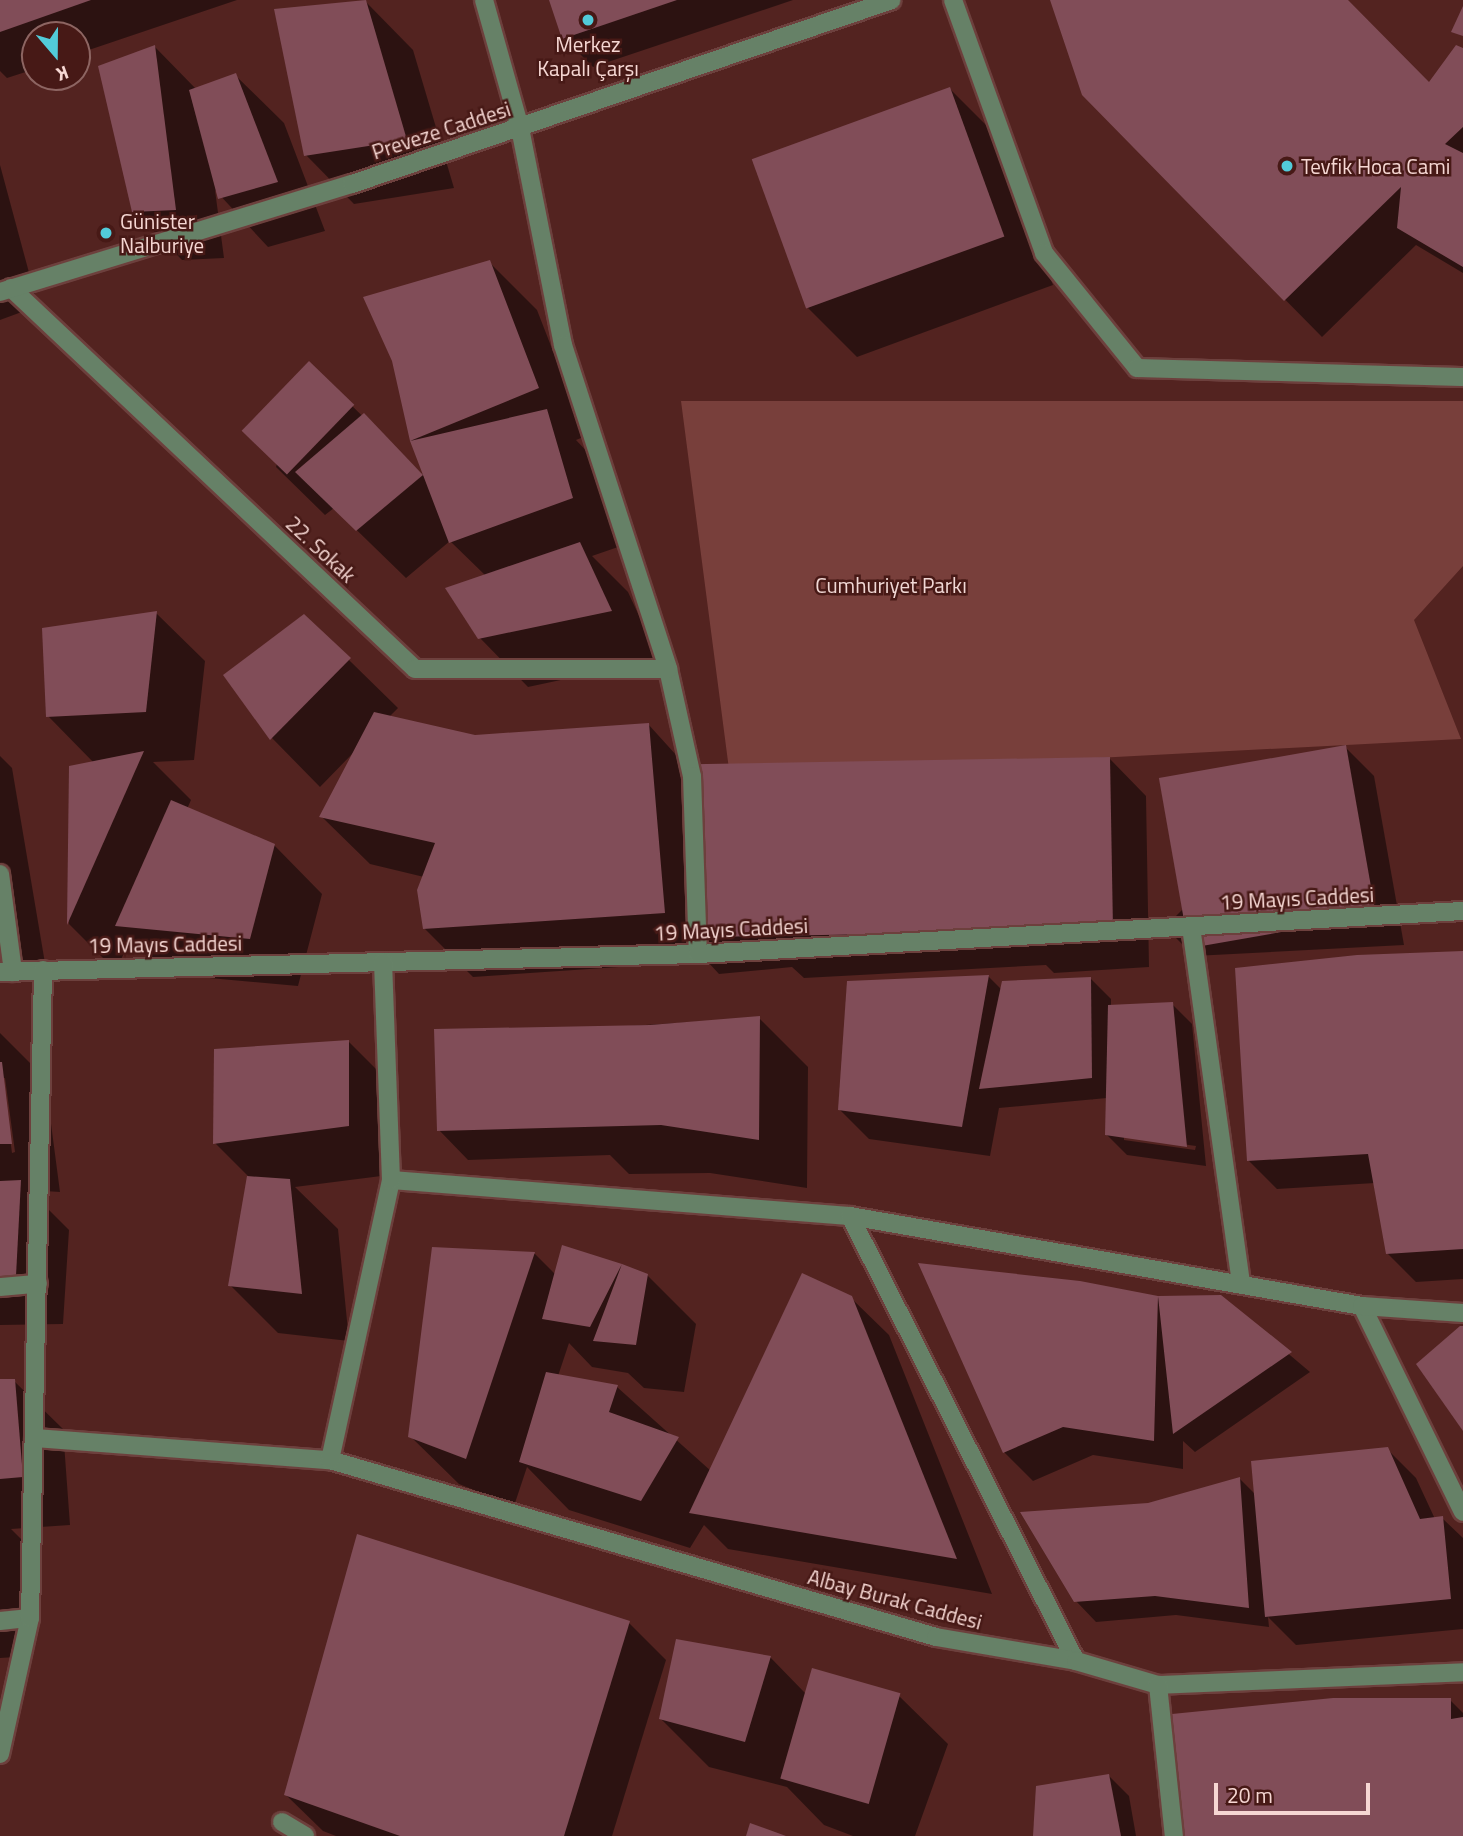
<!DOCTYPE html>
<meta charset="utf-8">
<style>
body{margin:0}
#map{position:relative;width:1463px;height:1836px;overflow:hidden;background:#532320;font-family:"Titillium Web",sans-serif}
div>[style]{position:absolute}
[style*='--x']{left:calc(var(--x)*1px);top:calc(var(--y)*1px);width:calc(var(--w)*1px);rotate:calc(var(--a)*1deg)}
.green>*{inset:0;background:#783f3b}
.shadow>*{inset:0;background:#0007}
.building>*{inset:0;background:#814d58;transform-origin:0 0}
.roads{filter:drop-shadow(2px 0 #6d403d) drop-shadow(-2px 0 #6d403d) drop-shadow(0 2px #6d403d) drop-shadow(0 -2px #6d403d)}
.minor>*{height:18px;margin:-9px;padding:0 9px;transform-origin:9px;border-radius:9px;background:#668167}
.dots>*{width:19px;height:19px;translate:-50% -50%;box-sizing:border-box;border:4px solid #471916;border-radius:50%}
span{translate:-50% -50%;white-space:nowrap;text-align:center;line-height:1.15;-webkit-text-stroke:5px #471916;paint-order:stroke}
.poi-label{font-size:21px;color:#f6d7d3}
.left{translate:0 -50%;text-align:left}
.street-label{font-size:21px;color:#f6d7d3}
.park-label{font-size:21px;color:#f1d8d5}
.north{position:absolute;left:21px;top:21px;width:70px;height:70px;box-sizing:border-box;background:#471916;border:2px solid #8d6562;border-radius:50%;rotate:160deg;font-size:19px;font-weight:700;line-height:28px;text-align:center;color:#f6d7d3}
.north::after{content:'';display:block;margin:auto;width:24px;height:32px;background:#52cbd9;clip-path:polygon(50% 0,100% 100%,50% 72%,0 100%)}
.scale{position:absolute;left:1214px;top:1783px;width:156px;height:32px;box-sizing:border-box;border:4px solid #f6d7d3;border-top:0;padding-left:9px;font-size:21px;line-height:24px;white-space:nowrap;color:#f6d7d3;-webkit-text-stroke:5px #471916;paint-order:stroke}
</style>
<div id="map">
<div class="green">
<div style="clip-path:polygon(681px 401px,1463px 401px,1463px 566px,1414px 620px,1461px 739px,730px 777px)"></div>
</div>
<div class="shadow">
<div style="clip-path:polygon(0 0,237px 0,77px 54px,77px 35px,35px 35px,35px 69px,7px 78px,0 71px)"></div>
<div style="clip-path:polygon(551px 0,793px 0,593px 67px,564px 38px)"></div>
<div style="clip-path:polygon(1052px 0,1346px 0,1429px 85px,1463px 49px,1463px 273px,1416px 245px,1322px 337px,1083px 94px)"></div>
<div style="clip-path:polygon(365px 1px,413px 50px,454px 188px,354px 204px,306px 155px)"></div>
<div style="clip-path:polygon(155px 47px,196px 89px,235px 75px,284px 123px,325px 231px,268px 247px,215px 190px,224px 258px,182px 260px,134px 211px)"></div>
<div style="clip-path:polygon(950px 89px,998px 137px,1053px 285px,857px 357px,808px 308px)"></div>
<div style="clip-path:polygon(0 165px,38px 306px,0 320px)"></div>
<div style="clip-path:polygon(489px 262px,537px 310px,586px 436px,576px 440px,594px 459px,621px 546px,592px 556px,628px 592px,659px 659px,528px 687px,480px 638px,486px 576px,450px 541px,406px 578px,334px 508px,325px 515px,276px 467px,309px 364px,426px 478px,411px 440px)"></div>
<div style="clip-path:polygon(156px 613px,205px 661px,194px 760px,153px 762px,191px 800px,187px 809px,274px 845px,322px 894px,298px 986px,165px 974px,130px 939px,116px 971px,69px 924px,71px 767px,94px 763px,48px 716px)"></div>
<div style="clip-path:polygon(304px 616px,398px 708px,389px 717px,475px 737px,648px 724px,697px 778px,1110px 759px,1146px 796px,1149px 967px,1054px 973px,1046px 965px,804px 978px,792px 967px,719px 974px,707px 961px,473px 977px,424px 928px,424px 877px,370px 864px,321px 816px,354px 752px,320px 787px,272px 738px,225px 675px)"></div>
<div style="clip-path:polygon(1345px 747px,1374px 776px,1404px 945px,1194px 956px,1165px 927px)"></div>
<div style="clip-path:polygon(0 756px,12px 768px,48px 981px,0 975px)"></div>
<div style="clip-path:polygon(1463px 953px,1463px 1279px,1416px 1282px,1387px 1253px,1375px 1183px,1277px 1189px,1248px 1160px)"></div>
<div style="clip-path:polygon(evenodd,988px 976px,1002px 990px,1091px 979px,1111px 999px,1111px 1007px,1172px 1004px,1192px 1024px,1206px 1166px,1127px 1155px,1106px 1134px,1107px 1098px,999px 1108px,990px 1156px,869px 1139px,840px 1110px,988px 976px,1124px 1136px,1196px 1146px,1195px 1150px,1124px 1140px,1124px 1136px)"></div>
<div style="clip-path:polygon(759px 1018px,808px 1067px,807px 1188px,710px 1173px,629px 1174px,610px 1155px,468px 1160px,439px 1130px,580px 1029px)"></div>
<div style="clip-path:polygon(evenodd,0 1033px,45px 1078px,60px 1192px,29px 1190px,69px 1230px,63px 1324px,0 1325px,0 1033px,2px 1078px,5px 1078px,15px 1152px,12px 1153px,2px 1078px)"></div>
<div style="clip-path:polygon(349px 1042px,397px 1090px,397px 1174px,295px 1187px,338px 1229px,349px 1341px,278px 1333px,230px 1285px,248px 1176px,215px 1143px)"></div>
<div style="clip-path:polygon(433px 1248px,535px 1254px,556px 1275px,563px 1248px,647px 1275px,696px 1324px,684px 1392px,644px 1388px,628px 1373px,592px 1367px,569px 1343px,558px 1376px,617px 1387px,711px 1471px,851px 1298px,889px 1335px,992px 1594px,728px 1549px,704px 1525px,690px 1548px,569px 1510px,527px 1467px,514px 1506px,459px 1484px,410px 1436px)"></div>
<div style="clip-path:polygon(1221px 1297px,1310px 1372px,1195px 1452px,1183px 1441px,1183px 1469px,1093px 1455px,1033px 1481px,1004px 1452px,1158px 1298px)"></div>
<div style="clip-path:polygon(0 1381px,14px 1381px,63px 1429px,70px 1525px,11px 1529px,35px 1553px,33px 1656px,0 1658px)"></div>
<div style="clip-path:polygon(1387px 1449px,1416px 1478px,1435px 1519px,1442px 1518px,1463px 1538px,1463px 1629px,1296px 1645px,1268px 1617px,1269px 1627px,1176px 1615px,1096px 1622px,1076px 1601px,1148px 1504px,1240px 1479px,1255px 1494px)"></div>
<div style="clip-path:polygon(629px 1623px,666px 1660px,612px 1836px,336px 1836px,323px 1831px,286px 1795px)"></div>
<div style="clip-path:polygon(770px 1657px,805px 1693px,899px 1696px,948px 1744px,915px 1836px,853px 1836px,824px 1825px,787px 1787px,709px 1767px,661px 1719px)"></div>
<div style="clip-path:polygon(1450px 1700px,1463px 1713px,1463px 1836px,1186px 1836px)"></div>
<div style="clip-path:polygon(1109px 1776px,1129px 1796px,1136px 1836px,1035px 1836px)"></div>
</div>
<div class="building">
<div style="clip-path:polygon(0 0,91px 0,0 32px)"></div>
<div style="clip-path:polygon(366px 0,407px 140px,304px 156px,274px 9px)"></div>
<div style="clip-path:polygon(549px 0,677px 0,562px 39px)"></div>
<div style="clip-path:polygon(1050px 0,1348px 0,1429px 82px,1456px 45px,1463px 48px,1463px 127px,1445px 144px,1463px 153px,1463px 267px,1397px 228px,1401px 187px,1284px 301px,1082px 95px)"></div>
<div style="clip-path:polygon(1463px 6px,1463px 36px,1451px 32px)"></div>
<div style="clip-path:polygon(155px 45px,176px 210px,132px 212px,98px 66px)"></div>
<div style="clip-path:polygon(236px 73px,278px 182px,218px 199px,189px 90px)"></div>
<div style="left:950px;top:87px;width:159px;height:211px;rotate:70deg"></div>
<div style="clip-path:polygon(490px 260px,539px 388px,410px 441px,547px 409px,573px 498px,449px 543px,410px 441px,392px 361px,363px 297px)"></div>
<div style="left:309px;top:361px;width:63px;height:97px;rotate:44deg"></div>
<div style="clip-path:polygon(364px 413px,423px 475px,356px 531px,295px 472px)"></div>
<div style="clip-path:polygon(580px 542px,612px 611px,478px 639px,445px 588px)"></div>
<div style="clip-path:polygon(157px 611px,146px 712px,46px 717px,42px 628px)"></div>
<div style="clip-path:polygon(304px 614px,351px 658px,270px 740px,223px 675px)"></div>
<div style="clip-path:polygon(374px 712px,475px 735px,649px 723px,665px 913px,423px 929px,417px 890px,435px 843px,319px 817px)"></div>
<div style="left:1346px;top:745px;width:173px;height:190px;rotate:80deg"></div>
<div style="clip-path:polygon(144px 751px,67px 925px,69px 766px)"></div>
<div style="left:1110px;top:757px;width:173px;height:418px;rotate:89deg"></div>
<div style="clip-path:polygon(171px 800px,275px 844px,250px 939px,115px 926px)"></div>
<div style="clip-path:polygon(1463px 951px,1463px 1249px,1386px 1254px,1368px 1154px,1247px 1161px,1235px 968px,1357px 955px)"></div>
<div style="clip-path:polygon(989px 975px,962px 1127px,838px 1110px,847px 981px)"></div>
<div style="clip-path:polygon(1091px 977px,1092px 1078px,979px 1089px,1002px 981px)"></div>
<div style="clip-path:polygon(1173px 1002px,1187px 1147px,1105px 1135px,1108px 1005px)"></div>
<div style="clip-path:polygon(760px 1016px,759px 1140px,661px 1125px,437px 1131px,434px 1029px,650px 1025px)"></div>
<div style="clip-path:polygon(349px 1040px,349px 1126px,213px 1144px,214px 1049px)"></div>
<div style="clip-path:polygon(0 1062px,2px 1062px,12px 1144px,0 1144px)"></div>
<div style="clip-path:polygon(247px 1176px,290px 1179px,302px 1294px,228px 1286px)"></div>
<div style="clip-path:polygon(21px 1180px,16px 1276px,0 1277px,0 1181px)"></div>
<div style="clip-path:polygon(562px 1245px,622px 1264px,648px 1274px,636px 1345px,593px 1341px,622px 1264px,590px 1327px,542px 1319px)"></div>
<div style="clip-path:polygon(432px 1247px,535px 1252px,466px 1459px,408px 1437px)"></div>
<div style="clip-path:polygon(918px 1263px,1080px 1281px,1158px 1296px,1221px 1295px,1292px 1352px,1173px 1434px,1158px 1296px,1154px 1441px,1063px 1427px,1003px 1453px)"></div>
<div style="clip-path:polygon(802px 1273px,852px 1296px,957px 1559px,689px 1513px)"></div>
<div style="clip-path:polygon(1460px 1326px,1463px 1326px,1463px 1431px,1416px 1364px)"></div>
<div style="clip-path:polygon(546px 1372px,618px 1385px,609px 1412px,679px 1437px,641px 1501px,519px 1462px)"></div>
<div style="clip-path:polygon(0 1379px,15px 1379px,23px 1477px,0 1479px)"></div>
<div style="clip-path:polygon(1388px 1447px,1420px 1519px,1443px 1516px,1451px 1599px,1265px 1617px,1251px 1461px)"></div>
<div style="clip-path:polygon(1240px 1477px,1249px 1608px,1155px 1596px,1074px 1602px,1020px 1512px,1148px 1503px)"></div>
<div style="clip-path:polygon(357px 1534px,630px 1621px,564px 1836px,400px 1836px,284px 1795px)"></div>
<div style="clip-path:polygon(676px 1639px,771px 1656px,745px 1742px,659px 1719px)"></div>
<div style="left:812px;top:1668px;width:92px;height:115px;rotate:16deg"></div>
<div style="clip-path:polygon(1333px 1698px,1451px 1698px,1451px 1719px,1463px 1717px,1463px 1836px,1184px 1836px,1172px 1714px)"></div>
<div style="clip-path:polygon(1109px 1774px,1121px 1836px,1033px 1836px,1036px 1786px)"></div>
<div style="clip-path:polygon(750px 1823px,786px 1836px,746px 1836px)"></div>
</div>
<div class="roads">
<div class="minor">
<div style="--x:484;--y:0;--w:133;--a:74.3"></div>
<div style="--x:520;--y:128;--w:221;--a:78.8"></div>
<div style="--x:563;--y:345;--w:341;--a:72"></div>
<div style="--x:668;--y:669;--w:110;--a:77.4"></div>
<div style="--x:692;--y:776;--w:178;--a:88.1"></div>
<div style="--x:953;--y:0;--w:269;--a:70.2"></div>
<div style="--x:1044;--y:253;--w:148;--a:51"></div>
<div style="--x:1137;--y:368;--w:326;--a:1.6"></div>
<div style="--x:11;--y:288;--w:555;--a:43.32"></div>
<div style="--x:415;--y:669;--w:253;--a:0"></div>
<div style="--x:0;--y:292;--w:368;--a:-17.1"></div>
<div style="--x:352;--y:184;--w:570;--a:-18.82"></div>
<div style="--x:0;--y:874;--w:99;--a:82.4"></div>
<div style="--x:1191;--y:927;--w:361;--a:82"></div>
<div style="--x:0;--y:972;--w:698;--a:-1.48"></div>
<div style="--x:698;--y:954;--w:766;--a:-3.22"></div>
<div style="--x:391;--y:1180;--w:460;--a:4.5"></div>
<div style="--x:850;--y:1216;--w:520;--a:9.97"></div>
<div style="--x:1362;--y:1306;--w:229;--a:63.9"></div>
<div style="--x:850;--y:1216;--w:499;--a:63.1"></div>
<div style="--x:0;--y:1287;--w:38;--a:-5"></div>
<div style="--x:1362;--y:1306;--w:101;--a:4"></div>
<div style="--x:34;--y:1438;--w:297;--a:4.3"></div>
<div style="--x:330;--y:1460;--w:631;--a:16.28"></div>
<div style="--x:936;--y:1637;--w:142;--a:9.7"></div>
<div style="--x:1076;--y:1661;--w:85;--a:16.3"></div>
<div style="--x:1158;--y:1685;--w:305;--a:-2.4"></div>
<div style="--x:330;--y:1460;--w:287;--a:-77.7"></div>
<div style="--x:391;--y:1180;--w:218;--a:-92.1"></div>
<div style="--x:0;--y:1621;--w:30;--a:-6"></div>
<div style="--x:1158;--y:1685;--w:152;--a:84"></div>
<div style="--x:0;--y:1754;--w:139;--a:-77.6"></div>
<div style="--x:30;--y:1618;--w:648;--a:-88.85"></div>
<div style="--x:282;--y:1822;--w:27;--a:31"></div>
</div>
</div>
<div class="dots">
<div style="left:588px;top:20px;background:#52cbd9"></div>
<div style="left:1287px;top:166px;background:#52cbd9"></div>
<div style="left:106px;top:233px;background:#52cbd9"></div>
</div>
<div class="poi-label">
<span style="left:588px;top:56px">Merkez<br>Kapalı Çarşı</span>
<span class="left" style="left:1301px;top:166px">Tevfik Hoca Cami</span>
<span class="left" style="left:120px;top:233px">Günister<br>Nalburiye</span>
</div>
<div class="street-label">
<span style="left:441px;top:130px;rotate:-18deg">Preveze Caddesi</span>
<span style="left:321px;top:549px;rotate:43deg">22. Sokak</span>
<span style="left:1297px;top:898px;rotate:-3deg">19 Mayıs Caddesi</span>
<span style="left:731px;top:929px;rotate:-3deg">19 Mayıs Caddesi</span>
<span style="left:165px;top:944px;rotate:-1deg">19 Mayıs Caddesi</span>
<span style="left:895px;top:1599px;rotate:15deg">Albay Burak Caddesi</span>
</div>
<div class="park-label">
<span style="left:891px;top:585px">Cumhuriyet Parkı</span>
</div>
<div class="north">K</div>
<div class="scale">20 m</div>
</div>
